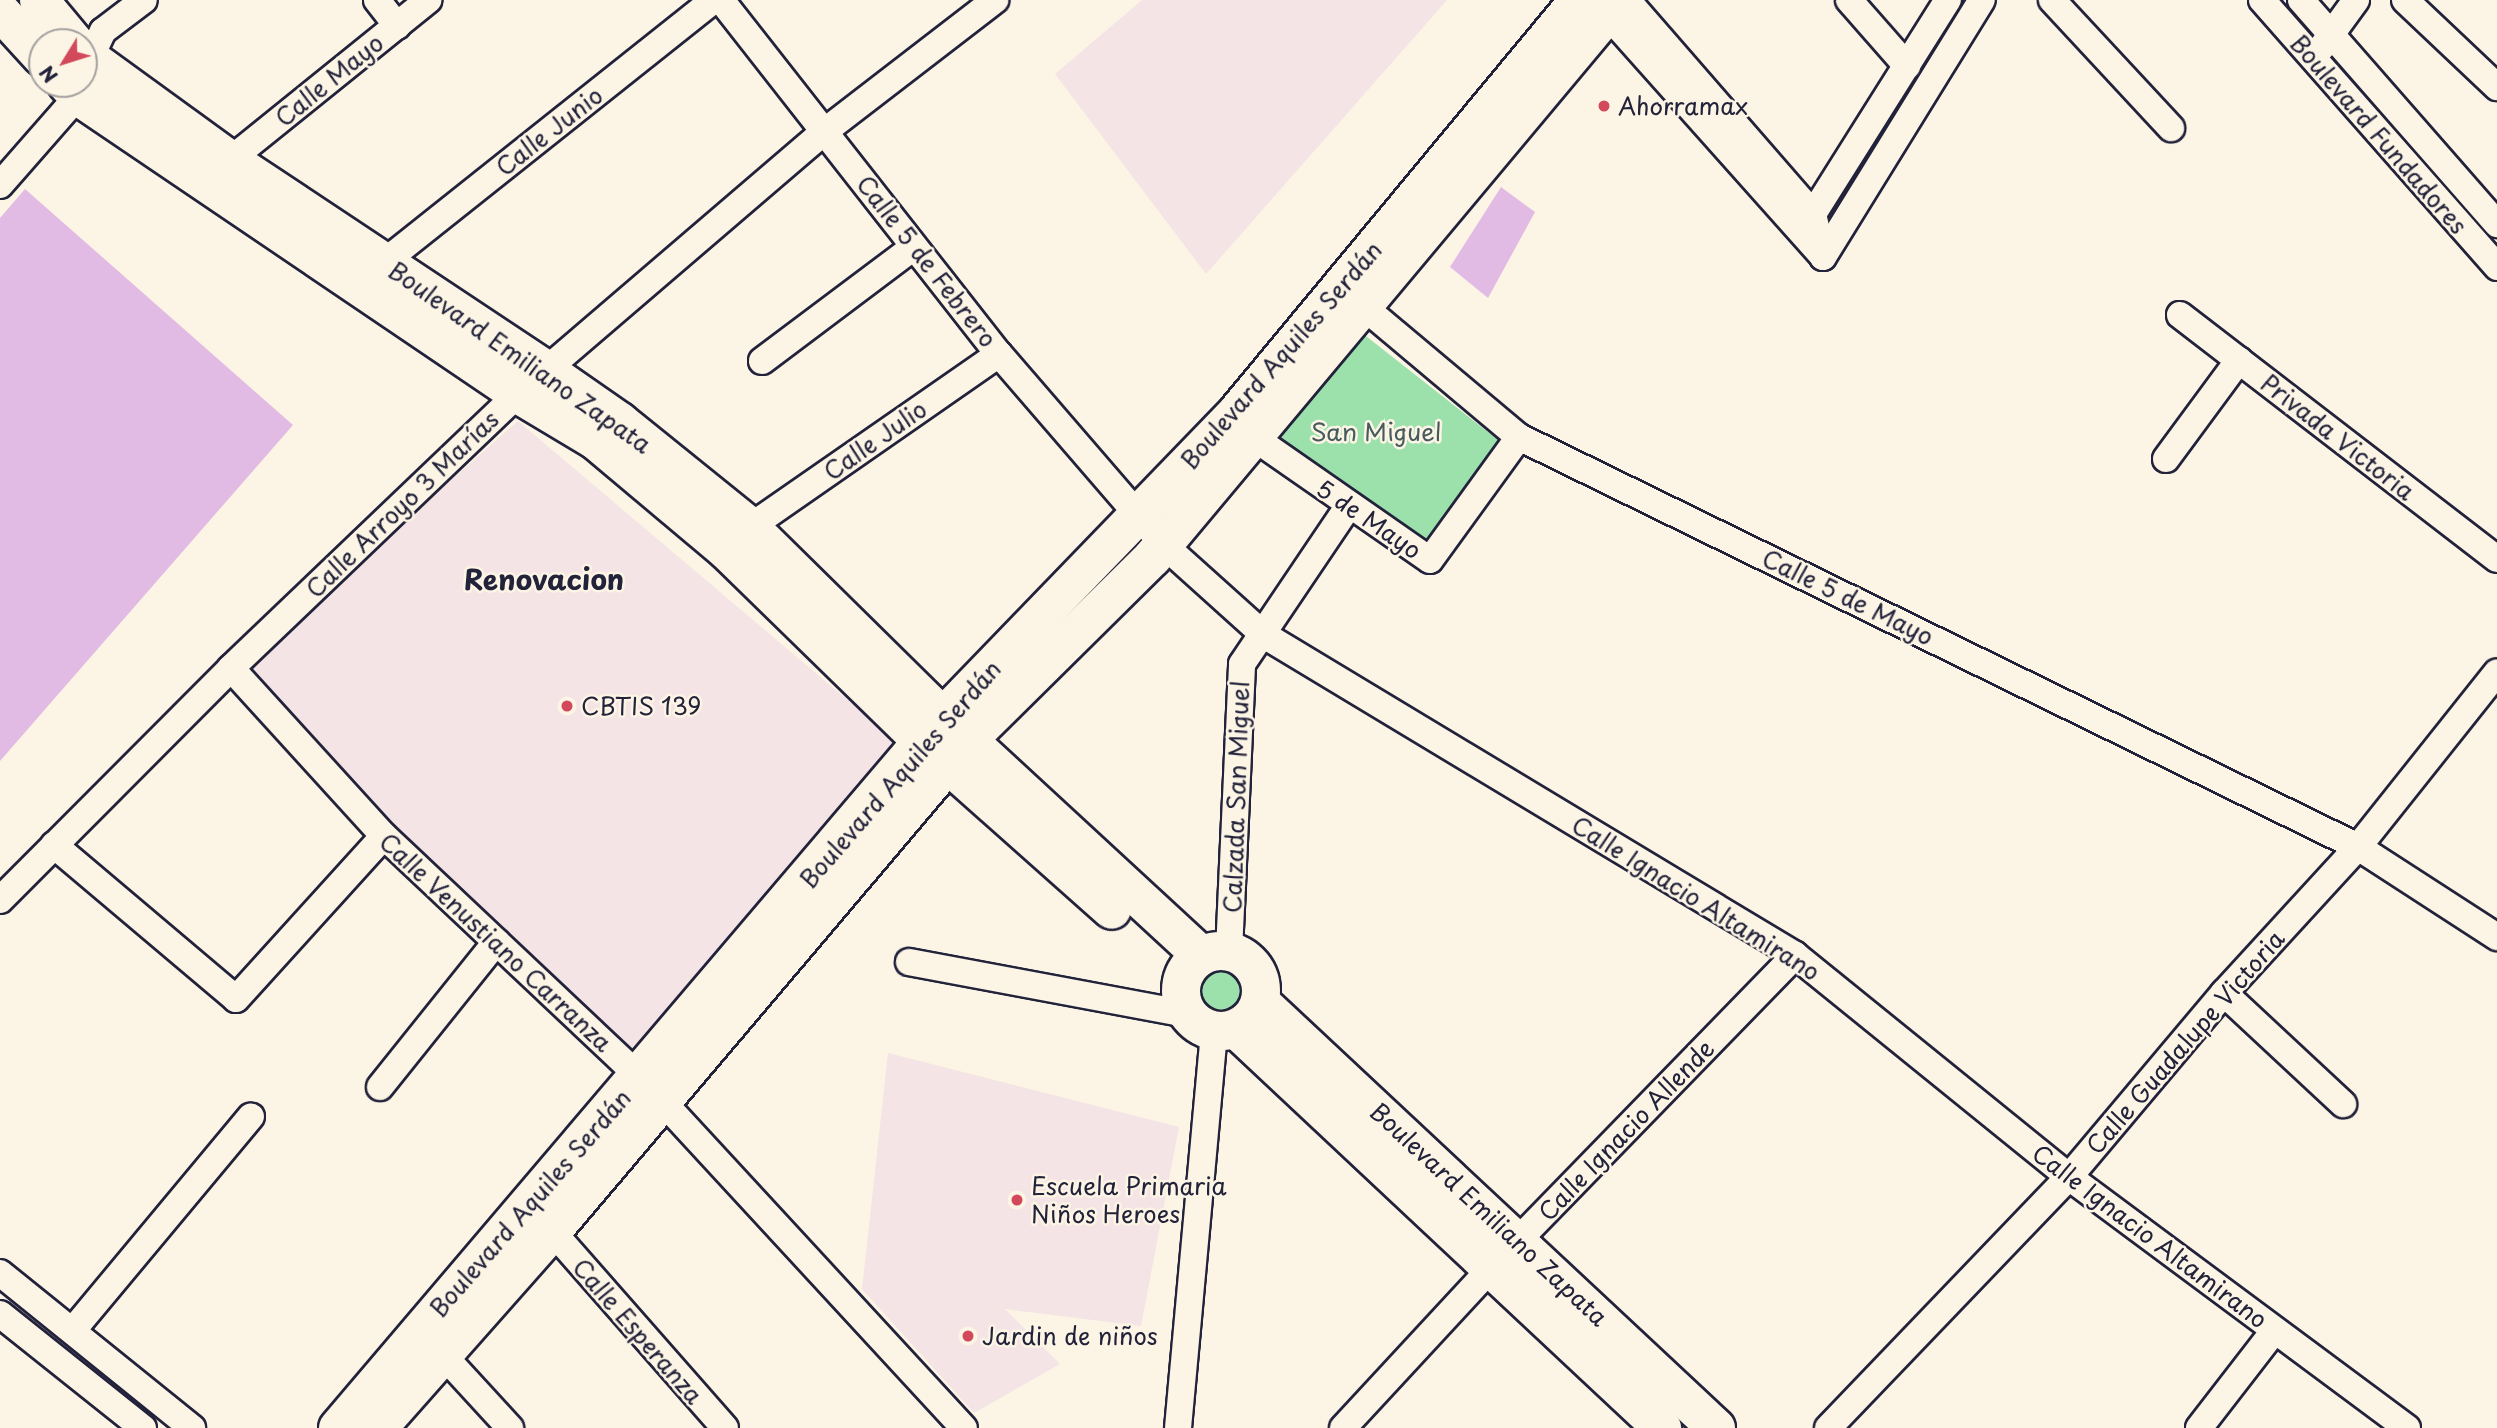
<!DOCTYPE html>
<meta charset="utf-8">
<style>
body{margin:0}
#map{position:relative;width:2497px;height:1428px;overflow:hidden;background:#fcf5e5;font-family:"Playpen Sans",sans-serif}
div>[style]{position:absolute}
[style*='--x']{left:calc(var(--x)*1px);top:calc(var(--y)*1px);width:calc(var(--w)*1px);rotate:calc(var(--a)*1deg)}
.built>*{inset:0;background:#f4e4e5}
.green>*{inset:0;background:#9ce0ac}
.round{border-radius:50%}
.building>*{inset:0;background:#e1bbe4}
.roads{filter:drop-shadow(2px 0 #22223b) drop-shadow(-2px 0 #22223b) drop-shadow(0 2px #22223b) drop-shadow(0 -2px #22223b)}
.street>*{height:26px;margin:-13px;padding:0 13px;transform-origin:13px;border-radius:13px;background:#fcf5e5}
.secondary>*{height:38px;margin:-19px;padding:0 19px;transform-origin:19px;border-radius:19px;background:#fcf5e5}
.secondary>.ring{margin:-19px;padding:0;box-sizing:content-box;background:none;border:38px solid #fcf5e5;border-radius:50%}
.dots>*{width:19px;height:19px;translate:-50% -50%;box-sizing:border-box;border:4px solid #fcf5e5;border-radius:50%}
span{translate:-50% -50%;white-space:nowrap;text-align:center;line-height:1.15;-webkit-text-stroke:5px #fcf5e5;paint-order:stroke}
.street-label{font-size:24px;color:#22223b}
.poi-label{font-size:24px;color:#22223b}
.left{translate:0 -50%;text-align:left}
.park-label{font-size:24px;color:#475b5d}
.quarter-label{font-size:28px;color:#22223b;font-weight:700}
.north{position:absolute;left:28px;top:28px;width:70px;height:70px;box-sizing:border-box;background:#fcf5e5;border:2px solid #a5a1a1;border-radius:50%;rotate:232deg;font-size:19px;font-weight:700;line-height:28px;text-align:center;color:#22223b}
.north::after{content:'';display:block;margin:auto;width:24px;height:32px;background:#d1495b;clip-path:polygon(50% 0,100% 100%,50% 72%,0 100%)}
</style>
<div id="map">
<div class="built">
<div style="clip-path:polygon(1142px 0,1447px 0,1206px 274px,1055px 74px)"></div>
<div style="clip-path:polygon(518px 421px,902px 746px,635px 1055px,396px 828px,242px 665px)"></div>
<div style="clip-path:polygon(888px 1053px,1179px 1127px,1141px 1326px,1005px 1309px,1060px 1364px,974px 1413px,862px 1289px)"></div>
</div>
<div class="green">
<div style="clip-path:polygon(1357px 329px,1498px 440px,1429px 547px,1266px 438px)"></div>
<div class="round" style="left:1191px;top:962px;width:54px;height:54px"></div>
</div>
<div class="building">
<div style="clip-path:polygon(1501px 187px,1535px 212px,1488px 298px,1450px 267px)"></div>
<div style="clip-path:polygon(25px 189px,293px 425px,0 761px,0 218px)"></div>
</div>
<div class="roads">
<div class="street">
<div style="--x:377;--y:0;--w:33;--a:52"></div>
<div style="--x:721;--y:0;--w:450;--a:51.9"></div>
<div style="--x:999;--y:354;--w:252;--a:49.2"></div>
<div style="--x:1164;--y:545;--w:135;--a:42"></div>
<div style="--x:1264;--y:635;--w:620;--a:31.07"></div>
<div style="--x:1795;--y:955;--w:353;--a:39"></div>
<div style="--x:2069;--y:1177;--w:421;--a:36.6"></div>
<div style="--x:1627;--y:0;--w:284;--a:49"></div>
<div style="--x:1813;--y:214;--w:44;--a:76.9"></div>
<div style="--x:1849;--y:0;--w:88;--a:48.7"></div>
<div style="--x:2052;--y:0;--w:175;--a:47.1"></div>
<div style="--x:2262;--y:0;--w:356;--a:48.6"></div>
<div style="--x:2301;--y:0;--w:298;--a:48.8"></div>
<div style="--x:2405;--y:0;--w:127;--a:43.4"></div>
<div style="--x:1607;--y:14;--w:320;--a:48.3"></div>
<div style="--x:2322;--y:47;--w:58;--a:-54.1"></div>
<div style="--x:84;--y:71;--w:44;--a:-64.6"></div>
<div style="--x:103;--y:31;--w:51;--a:-37.1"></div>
<div style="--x:230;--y:160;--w:255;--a:-38.9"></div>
<div style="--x:0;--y:185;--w:118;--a:-48.8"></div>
<div style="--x:78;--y:96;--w:12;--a:-76"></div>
<div style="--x:1813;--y:214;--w:253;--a:-57.8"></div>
<div style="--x:1823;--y:257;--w:302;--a:-58.3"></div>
<div style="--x:383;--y:263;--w:423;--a:-38.5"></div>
<div style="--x:1352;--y:297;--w:218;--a:40"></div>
<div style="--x:1519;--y:437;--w:934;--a:26.04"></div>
<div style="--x:2358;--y:847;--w:166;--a:32.9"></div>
<div style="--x:2180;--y:315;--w:400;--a:37.6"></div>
<div style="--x:762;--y:361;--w:190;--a:-36.9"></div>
<div style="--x:1240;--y:428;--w:231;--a:34.8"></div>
<div style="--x:1430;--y:560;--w:152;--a:-54.1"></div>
<div style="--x:2166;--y:459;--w:123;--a:-53.6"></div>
<div style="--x:750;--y:527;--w:303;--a:-34.8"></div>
<div style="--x:231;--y:668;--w:227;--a:47.7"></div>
<div style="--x:384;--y:836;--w:350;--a:43.3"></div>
<div style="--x:639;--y:1076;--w:479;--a:47.3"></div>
<div style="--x:54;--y:845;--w:238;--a:40.2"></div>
<div style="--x:236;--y:999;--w:220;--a:-47.8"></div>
<div style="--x:0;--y:900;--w:327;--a:-45.1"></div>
<div style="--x:231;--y:668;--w:397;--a:-43.7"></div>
<div style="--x:518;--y:394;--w:404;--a:-40.6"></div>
<div style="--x:825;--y:131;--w:215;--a:-37.6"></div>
<div style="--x:1229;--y:952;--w:288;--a:-87.4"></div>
<div style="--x:1242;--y:664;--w:189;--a:-56"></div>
<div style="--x:909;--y:962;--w:284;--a:10.6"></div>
<div style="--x:2224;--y:993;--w:163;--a:43"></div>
<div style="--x:380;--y:1087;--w:186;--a:-51.3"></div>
<div style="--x:552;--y:1231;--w:262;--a:48.7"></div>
<div style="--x:0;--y:1273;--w:247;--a:38.9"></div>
<div style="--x:0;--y:1314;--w:183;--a:38.6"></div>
<div style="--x:73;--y:1330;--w:278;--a:-50.2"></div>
<div style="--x:444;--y:1356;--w:98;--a:47.5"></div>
<div style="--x:1178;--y:1428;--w:400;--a:-84.8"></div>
<div style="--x:1343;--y:1428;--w:219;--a:-47.2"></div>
<div style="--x:1492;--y:1267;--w:435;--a:-45.8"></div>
<div style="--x:1828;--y:1428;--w:348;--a:-46.2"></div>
<div style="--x:2069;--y:1177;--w:241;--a:-49.9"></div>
<div style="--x:2224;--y:993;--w:198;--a:-47.5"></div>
<div style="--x:2358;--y:847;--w:223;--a:-51.5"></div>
<div style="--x:2199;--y:1428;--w:123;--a:-52.3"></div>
</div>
<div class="secondary">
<div style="--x:39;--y:0;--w:55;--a:50.2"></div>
<div style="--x:0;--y:11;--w:62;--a:47.6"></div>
<div style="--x:84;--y:54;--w:180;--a:36"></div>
<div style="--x:230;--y:160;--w:381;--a:33.6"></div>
<div style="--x:547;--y:371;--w:89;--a:34.9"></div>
<div style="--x:620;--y:422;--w:167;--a:38.9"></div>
<div style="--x:750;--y:527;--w:271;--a:44.6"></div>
<div style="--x:943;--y:717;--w:352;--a:42.7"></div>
<div style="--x:67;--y:84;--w:16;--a:47"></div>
<div style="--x:78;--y:96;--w:531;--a:34.11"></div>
<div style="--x:518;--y:394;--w:90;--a:30.9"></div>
<div style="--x:595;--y:440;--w:171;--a:40"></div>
<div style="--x:726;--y:550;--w:277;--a:44.3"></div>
<div style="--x:924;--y:743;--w:251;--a:41.6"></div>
<div class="ring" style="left:1181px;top:951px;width:42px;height:42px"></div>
<div style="--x:1260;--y:1002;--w:624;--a:43.05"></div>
<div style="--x:1236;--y:1029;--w:584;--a:43.13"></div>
<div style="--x:338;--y:1428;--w:934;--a:-49.61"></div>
<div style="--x:943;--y:717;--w:426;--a:-46"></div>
<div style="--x:1239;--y:410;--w:533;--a:-50.33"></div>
<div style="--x:378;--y:1428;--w:263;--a:-48.5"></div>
<div style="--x:552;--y:1231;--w:644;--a:-49.73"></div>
<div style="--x:968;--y:740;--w:259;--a:-44.7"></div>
<div style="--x:1152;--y:558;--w:709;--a:-50.09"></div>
<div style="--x:1607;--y:14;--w:15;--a:-70"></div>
</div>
</div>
<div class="dots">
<div style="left:1604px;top:106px;background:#d1495b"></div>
<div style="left:567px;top:706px;background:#d1495b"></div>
<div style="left:1017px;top:1200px;background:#d1495b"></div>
<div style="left:968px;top:1336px;background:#d1495b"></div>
</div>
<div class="street-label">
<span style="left:329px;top:80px;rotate:-39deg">Calle Mayo</span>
<span style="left:549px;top:131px;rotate:-38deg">Calle Junio</span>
<span style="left:2379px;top:134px;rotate:49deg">Boulevard Fundadores</span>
<span style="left:927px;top:261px;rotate:52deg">Calle 5 de Febrero</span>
<span style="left:1281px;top:355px;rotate:-49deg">Boulevard Aquiles Serdán</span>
<span style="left:520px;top:357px;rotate:35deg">Boulevard Emiliano Zapata</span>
<span style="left:2338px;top:437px;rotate:38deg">Privada Victoria</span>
<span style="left:875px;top:440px;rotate:-35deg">Calle Julio</span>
<span style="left:402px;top:504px;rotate:-44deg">Calle Arroyo 3 Marías</span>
<span style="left:1369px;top:519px;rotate:34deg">5 de Mayo</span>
<span style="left:1848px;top:597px;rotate:26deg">Calle 5 de Mayo</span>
<span style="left:900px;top:774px;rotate:-49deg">Boulevard Aquiles Serdán</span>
<span style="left:1236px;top:797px;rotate:-88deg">Calzada San Miguel</span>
<span style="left:1696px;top:898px;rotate:32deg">Calle Ignacio Altamirano</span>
<span style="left:496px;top:942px;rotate:43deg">Calle Venustiano Carranza</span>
<span style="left:2185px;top:1042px;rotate:-49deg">Calle Guadalupe Victoria</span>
<span style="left:1626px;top:1130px;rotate:-46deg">Calle Ignacio Allende</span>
<span style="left:530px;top:1203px;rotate:-49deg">Boulevard Aquiles Serdán</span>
<span style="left:1489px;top:1214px;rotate:43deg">Boulevard Emiliano Zapata</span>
<span style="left:2150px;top:1236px;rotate:37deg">Calle Ignacio Altamirano</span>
<span style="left:638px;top:1331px;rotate:49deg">Calle Esperanza</span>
</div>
<div class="poi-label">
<span class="left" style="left:1618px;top:106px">Ahorramax</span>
<span class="left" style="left:581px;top:706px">CBTIS 139</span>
<span class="left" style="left:1031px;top:1200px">Escuela Primaria<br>Niños Heroes</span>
<span class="left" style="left:982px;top:1336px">Jardin de niños</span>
</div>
<div class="park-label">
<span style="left:1376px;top:432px">San Miguel</span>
</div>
<div class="quarter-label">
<span style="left:544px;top:579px">Renovacion</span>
</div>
<div class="north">N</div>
</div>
